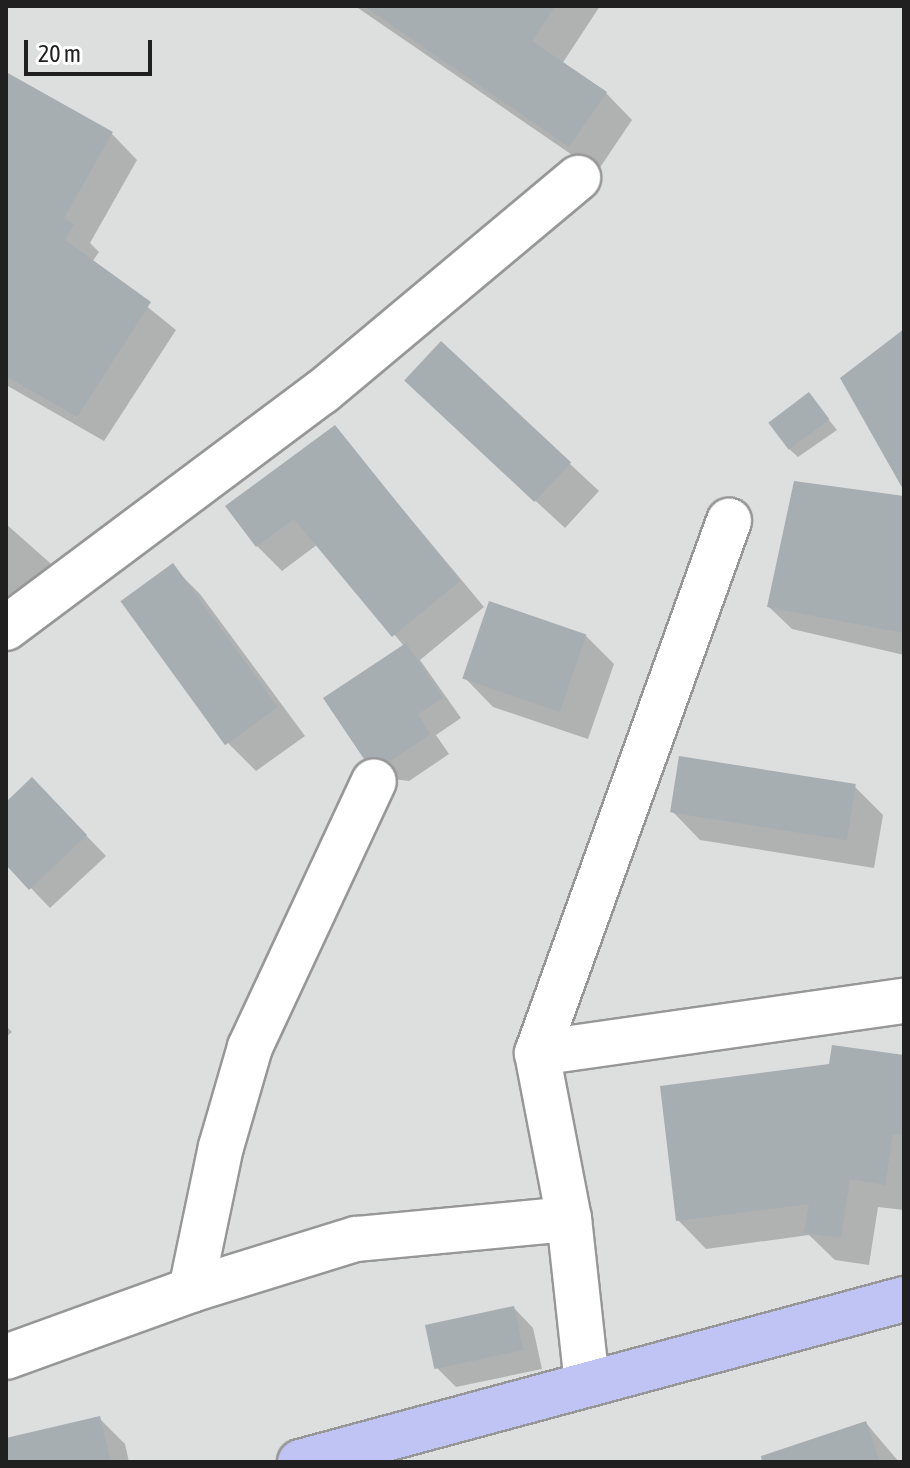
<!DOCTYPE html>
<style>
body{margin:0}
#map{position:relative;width:910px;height:1468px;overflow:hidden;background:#e7ebf0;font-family:"Asap Condensed",sans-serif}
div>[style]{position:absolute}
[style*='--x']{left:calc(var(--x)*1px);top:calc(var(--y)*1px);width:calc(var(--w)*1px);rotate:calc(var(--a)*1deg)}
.residential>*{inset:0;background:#dddede;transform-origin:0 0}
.shadow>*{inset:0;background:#0003}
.building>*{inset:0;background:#a6aeb2;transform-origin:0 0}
.roads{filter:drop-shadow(2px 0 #979797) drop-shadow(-2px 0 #979797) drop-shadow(0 2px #979797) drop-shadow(0 -2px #979797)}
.street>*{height:44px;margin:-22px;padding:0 22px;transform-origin:22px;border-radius:22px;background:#fff}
.secondary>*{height:44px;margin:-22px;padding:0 22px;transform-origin:22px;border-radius:22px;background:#c0c4f5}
span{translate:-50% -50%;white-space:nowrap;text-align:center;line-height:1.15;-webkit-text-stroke:6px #fff;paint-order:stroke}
.frame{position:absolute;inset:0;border:8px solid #202020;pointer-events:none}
.scale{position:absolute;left:24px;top:40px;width:128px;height:36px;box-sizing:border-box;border:4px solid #202020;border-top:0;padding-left:10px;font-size:24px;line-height:28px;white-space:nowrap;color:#202020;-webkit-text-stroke:6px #fff;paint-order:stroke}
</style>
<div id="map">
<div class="residential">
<div style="left:6px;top:6px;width:898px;height:1456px"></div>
</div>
<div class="shadow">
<div style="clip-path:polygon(355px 6px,600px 6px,562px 64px,606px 93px,632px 120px,597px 172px)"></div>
<div style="clip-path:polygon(6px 77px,112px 134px,137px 160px,90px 243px,99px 252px,92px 262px,176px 330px,104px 441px,6px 385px)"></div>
<div style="clip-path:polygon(441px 344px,599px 491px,565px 528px,435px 408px)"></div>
<div style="clip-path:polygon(809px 395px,837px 430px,798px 457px,788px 448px)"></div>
<div style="clip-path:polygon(335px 428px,484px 607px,420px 660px,461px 718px,436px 735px,449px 754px,409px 781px,386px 778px,365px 758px,404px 646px,318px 544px,282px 571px,257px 546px)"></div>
<div style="clip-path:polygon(904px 498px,904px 655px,792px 629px,769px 607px)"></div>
<div style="clip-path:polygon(6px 524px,58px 570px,6px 609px)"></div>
<div style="clip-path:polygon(172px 566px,200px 594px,305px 736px,256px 771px,228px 743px)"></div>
<div style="clip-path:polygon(586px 636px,614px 664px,588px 739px,493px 707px,465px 678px)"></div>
<div style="clip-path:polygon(855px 787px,883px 815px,874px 868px,700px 840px,672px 811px)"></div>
<div style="clip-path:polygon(52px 800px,106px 856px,50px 908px,6px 862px,6px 805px)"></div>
<div style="clip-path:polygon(6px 1026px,12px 1032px,6px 1037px)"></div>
<div style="clip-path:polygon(904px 1057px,904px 1210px,878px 1207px,869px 1265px,835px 1260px,809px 1235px,706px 1249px,678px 1220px,831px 1066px)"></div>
<div style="clip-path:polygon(514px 1308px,533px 1328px,542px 1369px,456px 1387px,436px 1367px)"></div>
<div style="clip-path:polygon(100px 1419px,125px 1444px,129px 1462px,6px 1462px,6px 1440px)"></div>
<div style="clip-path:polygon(866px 1423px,899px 1462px,796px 1462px)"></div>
</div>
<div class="building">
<div style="clip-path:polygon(364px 6px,555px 6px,532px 41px,607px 92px,569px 147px)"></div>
<div style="clip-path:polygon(6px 72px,113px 132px,64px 218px,74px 224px,65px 240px,151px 302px,77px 417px,6px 376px)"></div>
<div style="clip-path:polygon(904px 329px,904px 491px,840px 378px)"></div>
<div style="left:441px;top:341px;width:178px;height:54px;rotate:43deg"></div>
<div style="left:809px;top:392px;width:34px;height:51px;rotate:53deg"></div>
<div style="clip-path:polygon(335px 425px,460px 581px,392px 637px,294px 519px,256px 547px,225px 506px)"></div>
<div style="clip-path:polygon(794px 481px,904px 496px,904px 633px,767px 607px)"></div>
<div style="left:173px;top:563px;width:178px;height:65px;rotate:54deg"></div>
<div style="left:489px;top:601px;width:103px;height:82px;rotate:19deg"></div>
<div style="clip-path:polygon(406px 643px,443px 698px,418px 714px,430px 734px,389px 762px,364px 759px,323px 698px)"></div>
<div style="left:679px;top:756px;width:179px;height:57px;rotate:9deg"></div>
<div style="clip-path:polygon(32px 777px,87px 835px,29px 890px,6px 865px,6px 802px)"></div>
<div style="clip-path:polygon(832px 1045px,904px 1055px,904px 1135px,893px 1134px,885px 1185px,850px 1179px,841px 1238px,804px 1233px,809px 1204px,676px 1221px,660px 1086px,829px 1064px)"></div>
<div style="left:514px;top:1306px;width:45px;height:91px;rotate:78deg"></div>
<div style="clip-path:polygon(100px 1416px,111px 1462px,6px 1462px,6px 1438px)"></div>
<div style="clip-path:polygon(866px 1421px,880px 1462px,762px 1462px,761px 1456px)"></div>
</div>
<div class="roads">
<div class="street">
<div style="--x:6;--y:628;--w:394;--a:-36.8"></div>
<div style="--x:322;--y:392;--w:334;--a:-39.9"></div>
<div style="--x:537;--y:1053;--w:371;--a:-8.1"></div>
<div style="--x:191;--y:1290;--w:146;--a:-78.2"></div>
<div style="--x:221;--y:1147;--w:104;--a:-73.8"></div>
<div style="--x:250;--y:1047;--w:293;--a:-65"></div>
<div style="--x:6;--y:1357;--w:197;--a:-19.9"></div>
<div style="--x:191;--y:1290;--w:173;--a:-17.2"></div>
<div style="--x:356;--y:1239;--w:214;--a:-5.4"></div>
<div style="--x:587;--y:1384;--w:166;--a:-96.2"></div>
<div style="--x:569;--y:1219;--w:169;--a:-100.9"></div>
<div style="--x:537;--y:1053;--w:566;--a:-70.16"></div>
</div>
<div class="secondary">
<div style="--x:300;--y:1462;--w:626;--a:-15.1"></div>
</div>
</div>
<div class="frame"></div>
<div class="scale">20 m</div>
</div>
